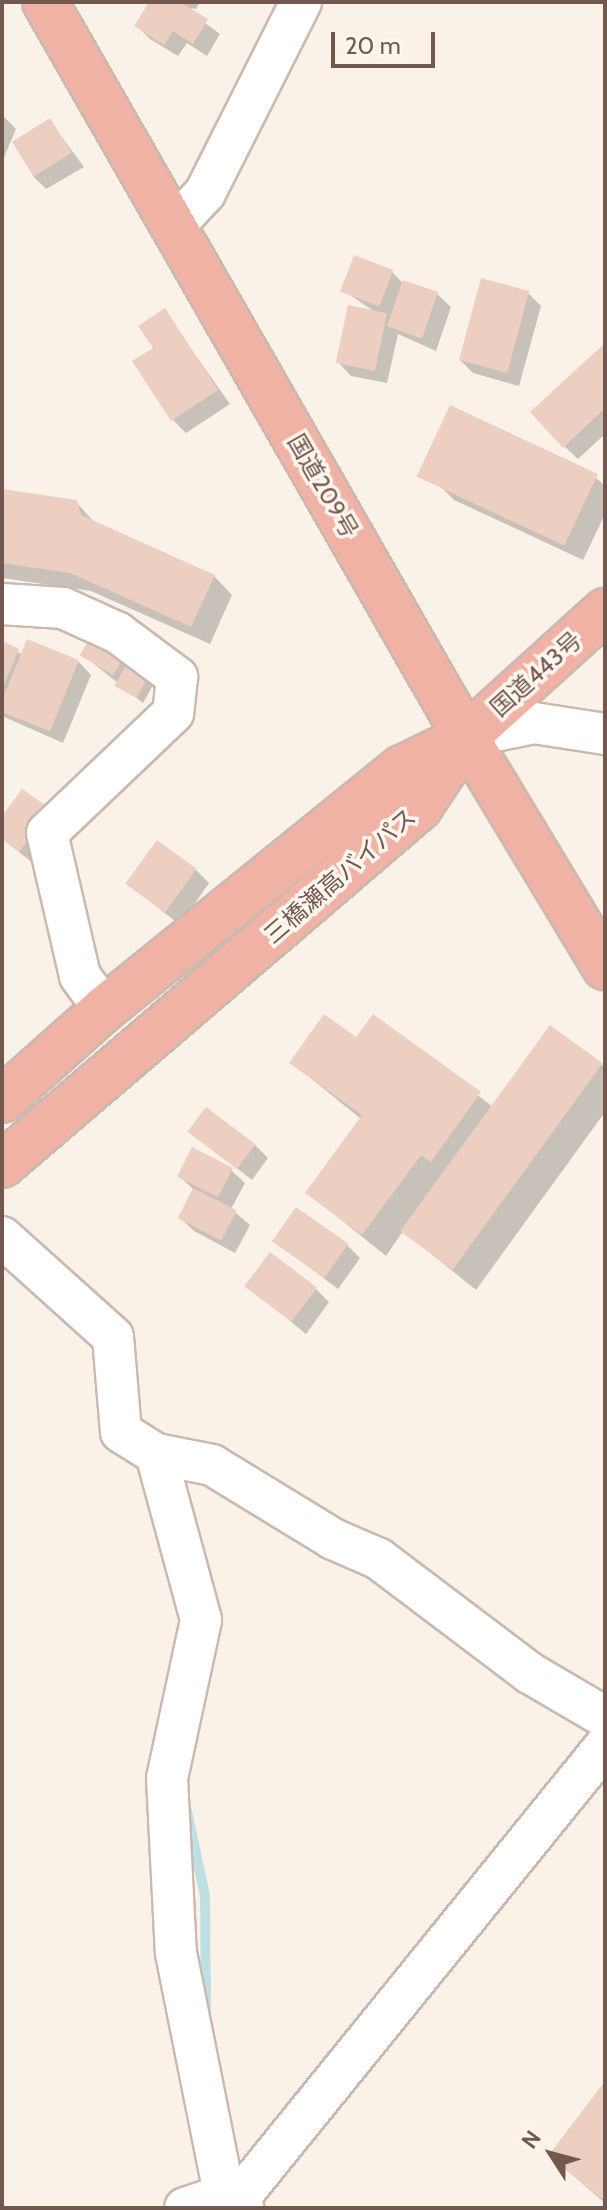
<!DOCTYPE html>
<meta charset="utf-8">
<style>
body{margin:0}
#map{position:relative;width:607px;height:2210px;overflow:hidden;background:#faf2e8;font-family:Cabin,"Noto Sans JP",sans-serif}
div>[style]{position:absolute}
[style*='--x']{left:calc(var(--x)*1px);top:calc(var(--y)*1px);width:calc(var(--w)*1px);rotate:calc(var(--a)*1deg)}
.shadow>*{inset:0;background:#0003}
.stream>*{height:10px;margin:-5px;padding:0 5px;transform-origin:5px;border-radius:5px;background:#bee0e2}
.building>*{inset:0;background:#edcfc2;transform-origin:0 0}
.roads{filter:drop-shadow(2px 0 #cbb9af) drop-shadow(-2px 0 #cbb9af) drop-shadow(0 2px #cbb9af) drop-shadow(0 -2px #cbb9af)}
.minor>*{height:40px;margin:-20px;padding:0 20px;transform-origin:20px;border-radius:20px;background:#fff}
.highway>*{height:44px;margin:-22px;padding:0 22px;transform-origin:22px;border-radius:22px;background:#efb2a4}
span{translate:-50% -50%;white-space:nowrap;text-align:center;line-height:1.15;-webkit-text-stroke:7px #fdf6ee;paint-order:stroke}
.street-label{font-size:24px;color:#72584e}
.frame{position:absolute;inset:0;border:4px solid #72584e;pointer-events:none}
.north{position:absolute;left:511px;top:2114px;width:80px;height:80px;-webkit-text-stroke:6px #fdf6ee;paint-order:stroke;rotate:306deg;font-size:22px;font-weight:700;line-height:32px;text-align:center;color:#72584e}
.north::after{content:'';display:block;margin:auto;width:28px;height:36px;background:#72584e;clip-path:polygon(50% 0,100% 100%,50% 72%,0 100%)}
.scale{position:absolute;left:331px;top:32px;width:104px;height:36px;box-sizing:border-box;border:4px solid #72584e;border-top:0;padding-left:10px;font-size:24px;line-height:28px;white-space:nowrap;color:#72584e;-webkit-text-stroke:6px #fdf6ee;paint-order:stroke}
</style>
<div id="map">
<div class="shadow">
<div style="clip-path:polygon(151px 2px,200px 2px,196px 9px,183px 7px,220px 34px,207px 56px,187px 43px,178px 56px,150px 39px,137px 26px)"></div>
<div style="clip-path:polygon(2px 115px,16px 129px,2px 162px)"></div>
<div style="clip-path:polygon(50px 121px,84px 167px,46px 189px,32px 175px)"></div>
<div style="clip-path:polygon(392px 272px,404px 284px,437px 294px,451px 307px,436px 351px,398px 334px,387px 383px,351px 376px,338px 362px,372px 310px,343px 290px)"></div>
<div style="clip-path:polygon(528px 293px,541px 306px,519px 386px,473px 373px,460px 360px)"></div>
<div style="clip-path:polygon(164px 311px,230px 404px,186px 433px,172px 419px,156px 349px)"></div>
<div style="clip-path:polygon(605px 346px,605px 434px,578px 459px,564px 446px)"></div>
<div style="clip-path:polygon(595px 477px,605px 486px,605px 514px,583px 560px,454px 500px,435px 481px)"></div>
<div style="clip-path:polygon(2px 491px,76px 502px,96px 524px,214px 576px,232px 595px,210px 644px,91px 591px,2px 578px)"></div>
<div style="clip-path:polygon(94px 636px,157px 678px,143px 703px,83px 655px)"></div>
<div style="clip-path:polygon(2px 643px,23px 655px,78px 661px,91px 675px,63px 743px,2px 716px)"></div>
<div style="clip-path:polygon(2px 819px,62px 824px,33px 863px,2px 839px)"></div>
<div style="clip-path:polygon(196px 870px,209px 883px,180px 925px,128px 884px)"></div>
<div style="clip-path:polygon(374px 1016px,493px 1107px,601px 1064px,605px 1068px,605px 1112px,476px 1290px,403px 1231px,386px 1256px,308px 1193px,361px 1119px,292px 1063px,356px 1040px)"></div>
<div style="clip-path:polygon(191px 1132px,255px 1145px,268px 1158px,252px 1180px)"></div>
<div style="clip-path:polygon(231px 1170px,245px 1183px,231px 1209px,250px 1225px,235px 1253px,194px 1231px,180px 1218px,193px 1189px,179px 1176px)"></div>
<div style="clip-path:polygon(275px 1241px,347px 1245px,360px 1258px,338px 1289px)"></div>
<div style="clip-path:polygon(247px 1286px,316px 1289px,329px 1302px,306px 1334px)"></div>
<div style="clip-path:polygon(605px 2085px,605px 2203px,550px 2156px)"></div>
</div>
<div class="stream">
<div style="--x:187;--y:1811;--w:87;--a:78"></div>
<div style="--x:205;--y:1896;--w:117;--a:89.5"></div>
</div>
<div class="building">
<div style="clip-path:polygon(149px 2px,180px 2px,208px 19px,193px 44px,173px 31px,164px 45px,134px 26px)"></div>
<div style="left:50px;top:118px;width:41px;height:45px;rotate:58deg"></div>
<div style="left:354px;top:255px;width:42px;height:39px;rotate:21deg"></div>
<div style="left:481px;top:278px;width:50px;height:85px;rotate:15deg"></div>
<div style="left:403px;top:280px;width:37px;height:49px;rotate:19deg"></div>
<div style="left:348px;top:305px;width:40px;height:59px;rotate:12deg"></div>
<div style="clip-path:polygon(165px 308px,218px 390px,171px 421px,132px 361px,153px 348px,138px 326px)"></div>
<div style="clip-path:polygon(605px 343px,605px 408px,563px 448px,530px 412px)"></div>
<div style="left:450px;top:405px;width:163px;height:79px;rotate:25deg"></div>
<div style="clip-path:polygon(2px 489px,77px 500px,81px 515px,215px 575px,191px 627px,70px 573px,2px 563px)"></div>
<div style="left:93px;top:633px;width:39px;height:26px;rotate:31deg"></div>
<div style="left:27px;top:639px;width:56px;height:77px;rotate:22deg"></div>
<div style="clip-path:polygon(2px 641px,19px 649px,2px 689px)"></div>
<div style="left:130px;top:658px;width:25px;height:32px;rotate:29deg"></div>
<div style="clip-path:polygon(22px 789px,51px 809px,19px 852px,2px 839px,2px 816px)"></div>
<div style="left:157px;top:840px;width:49px;height:54px;rotate:36deg"></div>
<div style="clip-path:polygon(324px 1014px,356px 1037px,373px 1014px,481px 1092px,431px 1162px,421px 1155px,362px 1235px,305px 1193px,362px 1115px,289px 1063px)"></div>
<div style="left:550px;top:1025px;width:65px;height:255px;rotate:36deg"></div>
<div style="left:206px;top:1107px;width:62px;height:31px;rotate:37deg"></div>
<div style="left:192px;top:1147px;width:46px;height:33px;rotate:27deg"></div>
<div style="left:193px;top:1188px;width:49px;height:34px;rotate:27deg"></div>
<div style="left:296px;top:1207px;width:64px;height:42px;rotate:35deg"></div>
<div style="left:270px;top:1252px;width:59px;height:43px;rotate:37deg"></div>
<div style="clip-path:polygon(605px 2081px,605px 2201px,548px 2156px)"></div>
</div>
<div class="roads">
<div class="minor">
<div style="--x:175;--y:225;--w:44;--a:-46.8"></div>
<div style="--x:205;--y:193;--w:214;--a:-63.3"></div>
<div style="--x:2;--y:604;--w:61;--a:3.8"></div>
<div style="--x:63;--y:608;--w:60;--a:24.4"></div>
<div style="--x:118;--y:633;--w:74;--a:36.7"></div>
<div style="--x:177;--y:677;--w:36;--a:96"></div>
<div style="--x:173;--y:713;--w:174;--a:136.4"></div>
<div style="--x:47;--y:833;--w:147;--a:77"></div>
<div style="--x:80;--y:976;--w:41;--a:54"></div>
<div style="--x:466;--y:737;--w:69;--a:-11.6"></div>
<div style="--x:534;--y:723;--w:72;--a:8.8"></div>
<div style="--x:2;--y:1237;--w:149;--a:42"></div>
<div style="--x:113;--y:1337;--w:95;--a:85.2"></div>
<div style="--x:121;--y:1432;--w:41;--a:32.2"></div>
<div style="--x:156;--y:1454;--w:57;--a:11.1"></div>
<div style="--x:212;--y:1465;--w:142;--a:31.4"></div>
<div style="--x:333;--y:1539;--w:50;--a:23.5"></div>
<div style="--x:379;--y:1559;--w:189;--a:37.1"></div>
<div style="--x:530;--y:1673;--w:87;--a:30.4"></div>
<div style="--x:156;--y:1454;--w:172;--a:74.8"></div>
<div style="--x:201;--y:1620;--w:162;--a:102.1"></div>
<div style="--x:167;--y:1778;--w:175;--a:87.1"></div>
<div style="--x:176;--y:1953;--w:246;--a:78.7"></div>
<div style="--x:224;--y:2194;--w:24;--a:36"></div>
<div style="--x:185;--y:2208;--w:66;--a:-18.4"></div>
<div style="--x:248;--y:2187;--w:567;--a:-51.01"></div>
</div>
<div class="highway">
<div style="--x:45;--y:2;--w:847;--a:60.2"></div>
<div style="--x:466;--y:737;--w:269;--a:58.9"></div>
<div style="--x:2;--y:1100;--w:137;--a:-41.7"></div>
<div style="--x:104;--y:1009;--w:383;--a:-39"></div>
<div style="--x:402;--y:768;--w:71;--a:-25.8"></div>
<div style="--x:2;--y:1165;--w:549;--a:-40.57"></div>
<div style="--x:419;--y:808;--w:85;--a:-56.5"></div>
<div style="--x:466;--y:737;--w:188;--a:-42.2"></div>
</div>
</div>
<div class="street-label">
<span style="left:323px;top:486px;rotate:60deg">国道209号</span>
<span style="left:536px;top:674px;rotate:-42deg">国道443号</span>
<span style="left:340px;top:876px;rotate:-41deg">三橋瀬高バイパス</span>
</div>
<div class="frame"></div>
<div class="north">N</div>
<div class="scale">20 m</div>
</div>
